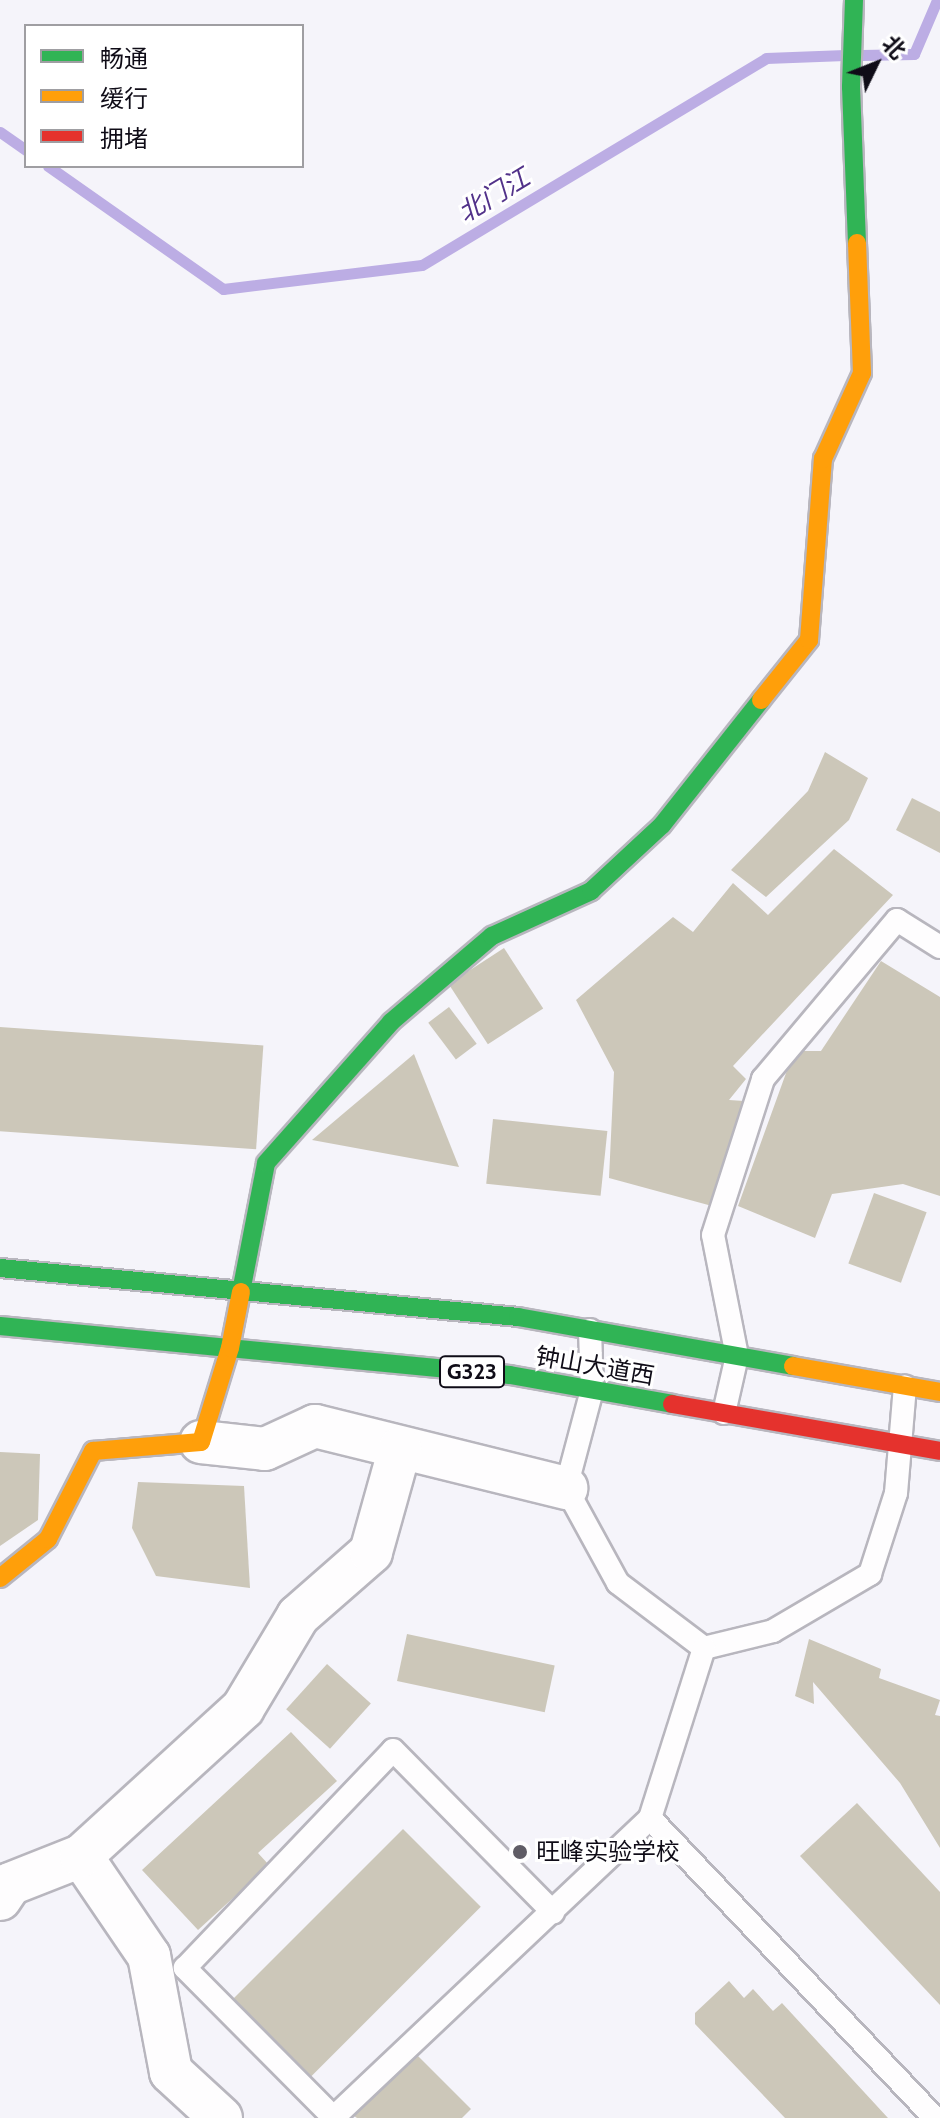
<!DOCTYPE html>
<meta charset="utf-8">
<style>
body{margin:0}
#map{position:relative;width:940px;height:2118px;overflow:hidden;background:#f5f4fa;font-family:Cabin,"Noto Sans SC",sans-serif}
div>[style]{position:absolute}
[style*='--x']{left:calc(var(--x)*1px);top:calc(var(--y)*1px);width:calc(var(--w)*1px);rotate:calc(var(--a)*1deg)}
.stream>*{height:11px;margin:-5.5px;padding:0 5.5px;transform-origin:5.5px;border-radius:5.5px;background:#bcade4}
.building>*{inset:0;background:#ccc7b9;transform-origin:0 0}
.roads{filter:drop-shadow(2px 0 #b8b6be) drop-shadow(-2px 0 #b8b6be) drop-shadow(0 2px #b8b6be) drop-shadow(0 -2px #b8b6be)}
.lane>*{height:22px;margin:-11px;padding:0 11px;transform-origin:11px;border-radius:11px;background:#fefdfe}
.street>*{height:42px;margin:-21px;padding:0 21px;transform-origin:21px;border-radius:21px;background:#fefdfe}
.fast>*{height:18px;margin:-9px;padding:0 9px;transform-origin:9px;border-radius:9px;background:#30b455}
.slow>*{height:18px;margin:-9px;padding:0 9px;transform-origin:9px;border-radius:9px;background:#ff9f0a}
.jam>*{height:18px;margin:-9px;padding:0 9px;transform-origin:9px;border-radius:9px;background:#e5322d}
.dots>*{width:22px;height:22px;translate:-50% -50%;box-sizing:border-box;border:4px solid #fff;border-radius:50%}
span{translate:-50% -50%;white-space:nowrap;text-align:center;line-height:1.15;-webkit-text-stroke:6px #fff;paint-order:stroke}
.shield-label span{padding:2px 6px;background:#fff;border:2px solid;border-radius:6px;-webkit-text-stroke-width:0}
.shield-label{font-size:22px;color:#0f0c17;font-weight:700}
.street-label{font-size:24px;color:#0f0c17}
.poi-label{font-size:24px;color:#0f0c17}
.left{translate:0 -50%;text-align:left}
.water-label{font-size:26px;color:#52328a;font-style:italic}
.legend{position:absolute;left:24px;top:24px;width:280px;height:144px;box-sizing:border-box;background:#fff;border:2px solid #9f9ea2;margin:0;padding:10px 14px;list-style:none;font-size:24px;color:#0f0c17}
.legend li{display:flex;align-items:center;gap:16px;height:40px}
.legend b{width:40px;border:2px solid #9f9ea2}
.north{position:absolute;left:836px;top:24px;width:80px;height:80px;-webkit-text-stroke:6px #fff;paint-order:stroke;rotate:47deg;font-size:22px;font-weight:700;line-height:32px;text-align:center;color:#0f0c17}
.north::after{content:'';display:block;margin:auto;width:28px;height:36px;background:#0f0c17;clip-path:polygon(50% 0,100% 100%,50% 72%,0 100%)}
</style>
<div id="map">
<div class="stream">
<div style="--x:862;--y:55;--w:52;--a:-1.1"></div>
<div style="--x:914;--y:54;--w:59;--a:-66.9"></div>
<div style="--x:0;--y:132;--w:32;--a:35"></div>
<div style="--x:48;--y:166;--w:214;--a:35.1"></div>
<div style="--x:223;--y:289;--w:200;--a:-6.9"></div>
<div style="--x:422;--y:265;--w:401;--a:-31"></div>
<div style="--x:766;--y:58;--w:79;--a:-2.2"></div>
</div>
<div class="building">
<div style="clip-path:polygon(825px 752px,868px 778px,849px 820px,766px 897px,731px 870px,808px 791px)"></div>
<div style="clip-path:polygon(912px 798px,940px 812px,940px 853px,896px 830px)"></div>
<div style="clip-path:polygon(834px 849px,893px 895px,733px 1066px,746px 1079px,729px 1100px,744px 1101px,712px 1206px,609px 1178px,614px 1072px,576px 1000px,673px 917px,693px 932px,733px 883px,768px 915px)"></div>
<div style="left:504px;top:948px;width:72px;height:66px;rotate:57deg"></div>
<div style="clip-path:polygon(881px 961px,940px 997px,940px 1196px,903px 1184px,832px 1194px,815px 1238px,738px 1206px,794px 1051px,821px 1051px)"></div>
<div style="left:449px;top:1007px;width:46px;height:26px;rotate:53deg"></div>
<div style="left:0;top:1027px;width:264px;height:104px;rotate:4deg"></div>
<div style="clip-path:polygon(414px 1054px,459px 1167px,312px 1140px)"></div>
<div style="left:493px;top:1119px;width:115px;height:65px;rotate:6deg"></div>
<div style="left:874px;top:1193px;width:56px;height:75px;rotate:20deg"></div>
<div style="clip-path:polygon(0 1452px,40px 1454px,38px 1520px,0 1546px)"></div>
<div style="clip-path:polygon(138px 1482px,244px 1486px,250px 1588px,156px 1576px,132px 1528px)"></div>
<div style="left:407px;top:1634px;width:151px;height:48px;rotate:12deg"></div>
<div style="clip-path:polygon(809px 1639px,881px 1669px,879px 1678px,940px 1700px,935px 1715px,940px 1716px,940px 1848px,900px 1783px,813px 1682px,814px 1704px,795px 1696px)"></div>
<div style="left:327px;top:1664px;width:59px;height:61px;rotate:42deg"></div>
<div style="clip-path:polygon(291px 1732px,337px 1781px,258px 1853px,269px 1865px,198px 1930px,142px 1870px)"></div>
<div style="clip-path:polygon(857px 1803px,940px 1892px,940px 2005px,800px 1856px)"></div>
<div style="left:403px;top:1829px;width:110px;height:240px;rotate:45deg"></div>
<div style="clip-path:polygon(729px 1981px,744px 1998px,753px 1989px,773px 2011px,782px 2003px,888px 2118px,785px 2118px,695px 2024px,695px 2013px)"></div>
<div style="clip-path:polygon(416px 2054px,471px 2109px,462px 2118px,357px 2118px,354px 2116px)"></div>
</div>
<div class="roads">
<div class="lane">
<div style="--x:590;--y:1330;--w:60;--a:88.1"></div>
<div style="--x:592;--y:1390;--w:101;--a:104.9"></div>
<div style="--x:566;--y:1488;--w:108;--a:61.3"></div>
<div style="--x:618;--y:1583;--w:108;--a:37.1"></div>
<div style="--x:704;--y:1648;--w:71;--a:-13.8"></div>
<div style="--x:773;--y:1631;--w:113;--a:-30.4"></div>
<div style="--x:870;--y:1574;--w:85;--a:-72.2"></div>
<div style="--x:896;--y:1493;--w:107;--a:-85.2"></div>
<div style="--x:724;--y:1413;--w:58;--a:-77.2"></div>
<div style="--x:737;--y:1356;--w:123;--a:-101.2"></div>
<div style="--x:713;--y:1235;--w:164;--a:-72.2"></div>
<div style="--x:763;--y:1079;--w:208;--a:-49.9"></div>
<div style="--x:897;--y:920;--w:51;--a:32.1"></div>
<div style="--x:704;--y:1648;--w:178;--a:107.6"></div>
<div style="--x:650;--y:1818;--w:414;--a:46.5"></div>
<div style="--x:332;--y:2116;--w:209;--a:-134.8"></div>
<div style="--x:185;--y:1968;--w:301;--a:-46.3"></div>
<div style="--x:393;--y:1750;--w:228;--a:45.4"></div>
<div style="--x:333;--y:2118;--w:436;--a:-43.4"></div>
</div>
<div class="street">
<div style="--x:201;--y:1442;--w:64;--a:6.2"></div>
<div style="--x:265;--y:1449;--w:55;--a:-24.7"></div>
<div style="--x:315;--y:1426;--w:259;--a:13.9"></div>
<div style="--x:0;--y:1899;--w:18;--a:-56"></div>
<div style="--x:10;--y:1884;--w:76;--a:-21.5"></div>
<div style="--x:221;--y:2118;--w:68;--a:-137.4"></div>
<div style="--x:171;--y:2072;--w:118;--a:-100.7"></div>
<div style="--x:149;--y:1956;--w:121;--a:-124.2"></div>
<div style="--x:81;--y:1856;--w:219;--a:-42.4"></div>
<div style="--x:243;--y:1708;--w:107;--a:-59.1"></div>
<div style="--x:298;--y:1616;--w:97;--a:-41.2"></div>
<div style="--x:371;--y:1552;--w:108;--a:-74.4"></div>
</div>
<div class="fast">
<div style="--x:854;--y:0;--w:87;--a:92"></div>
<div style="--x:851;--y:87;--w:156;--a:87.8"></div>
<div style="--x:0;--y:1268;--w:520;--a:5.4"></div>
<div style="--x:518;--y:1317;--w:279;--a:10.1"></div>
<div style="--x:241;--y:1292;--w:131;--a:-79"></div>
<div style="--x:266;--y:1163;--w:188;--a:-48.4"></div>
<div style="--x:391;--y:1022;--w:133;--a:-40.4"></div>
<div style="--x:492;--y:936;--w:109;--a:-24.4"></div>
<div style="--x:591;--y:891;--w:97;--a:-42.9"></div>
<div style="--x:662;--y:825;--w:159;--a:-51.6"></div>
<div style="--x:0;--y:1326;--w:512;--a:5.49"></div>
<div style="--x:510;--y:1375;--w:165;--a:10.1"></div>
</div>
<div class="slow">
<div style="--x:761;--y:700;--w:77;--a:-51.3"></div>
<div style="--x:809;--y:640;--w:182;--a:-85.6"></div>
<div style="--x:823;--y:459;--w:94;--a:-65.6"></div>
<div style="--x:862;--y:373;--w:130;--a:-92.2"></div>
<div style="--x:793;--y:1366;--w:149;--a:10"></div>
<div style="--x:0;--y:1578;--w:62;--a:-39.1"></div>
<div style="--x:48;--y:1539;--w:99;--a:-62.9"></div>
<div style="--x:93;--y:1451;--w:108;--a:-4.8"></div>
<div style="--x:201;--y:1442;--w:98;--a:-72.9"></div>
<div style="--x:230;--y:1348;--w:57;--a:-78.9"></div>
</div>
<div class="jam">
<div style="--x:672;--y:1404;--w:272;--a:9.9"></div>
</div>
</div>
<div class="dots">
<div style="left:520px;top:1852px;background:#605d66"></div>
</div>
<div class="shield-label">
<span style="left:472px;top:1372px">G323</span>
</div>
<div class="street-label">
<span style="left:595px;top:1366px;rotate:10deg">钟山大道西</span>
</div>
<div class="poi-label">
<span class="left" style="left:536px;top:1852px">旺峰实验学校</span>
</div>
<div class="water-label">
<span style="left:494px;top:196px;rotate:-31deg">北门江</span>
</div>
<ul class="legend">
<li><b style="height:10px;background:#30b455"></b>畅通</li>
<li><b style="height:10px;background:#ff9f0a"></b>缓行</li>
<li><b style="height:10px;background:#e5322d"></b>拥堵</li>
</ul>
<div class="north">北</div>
</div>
